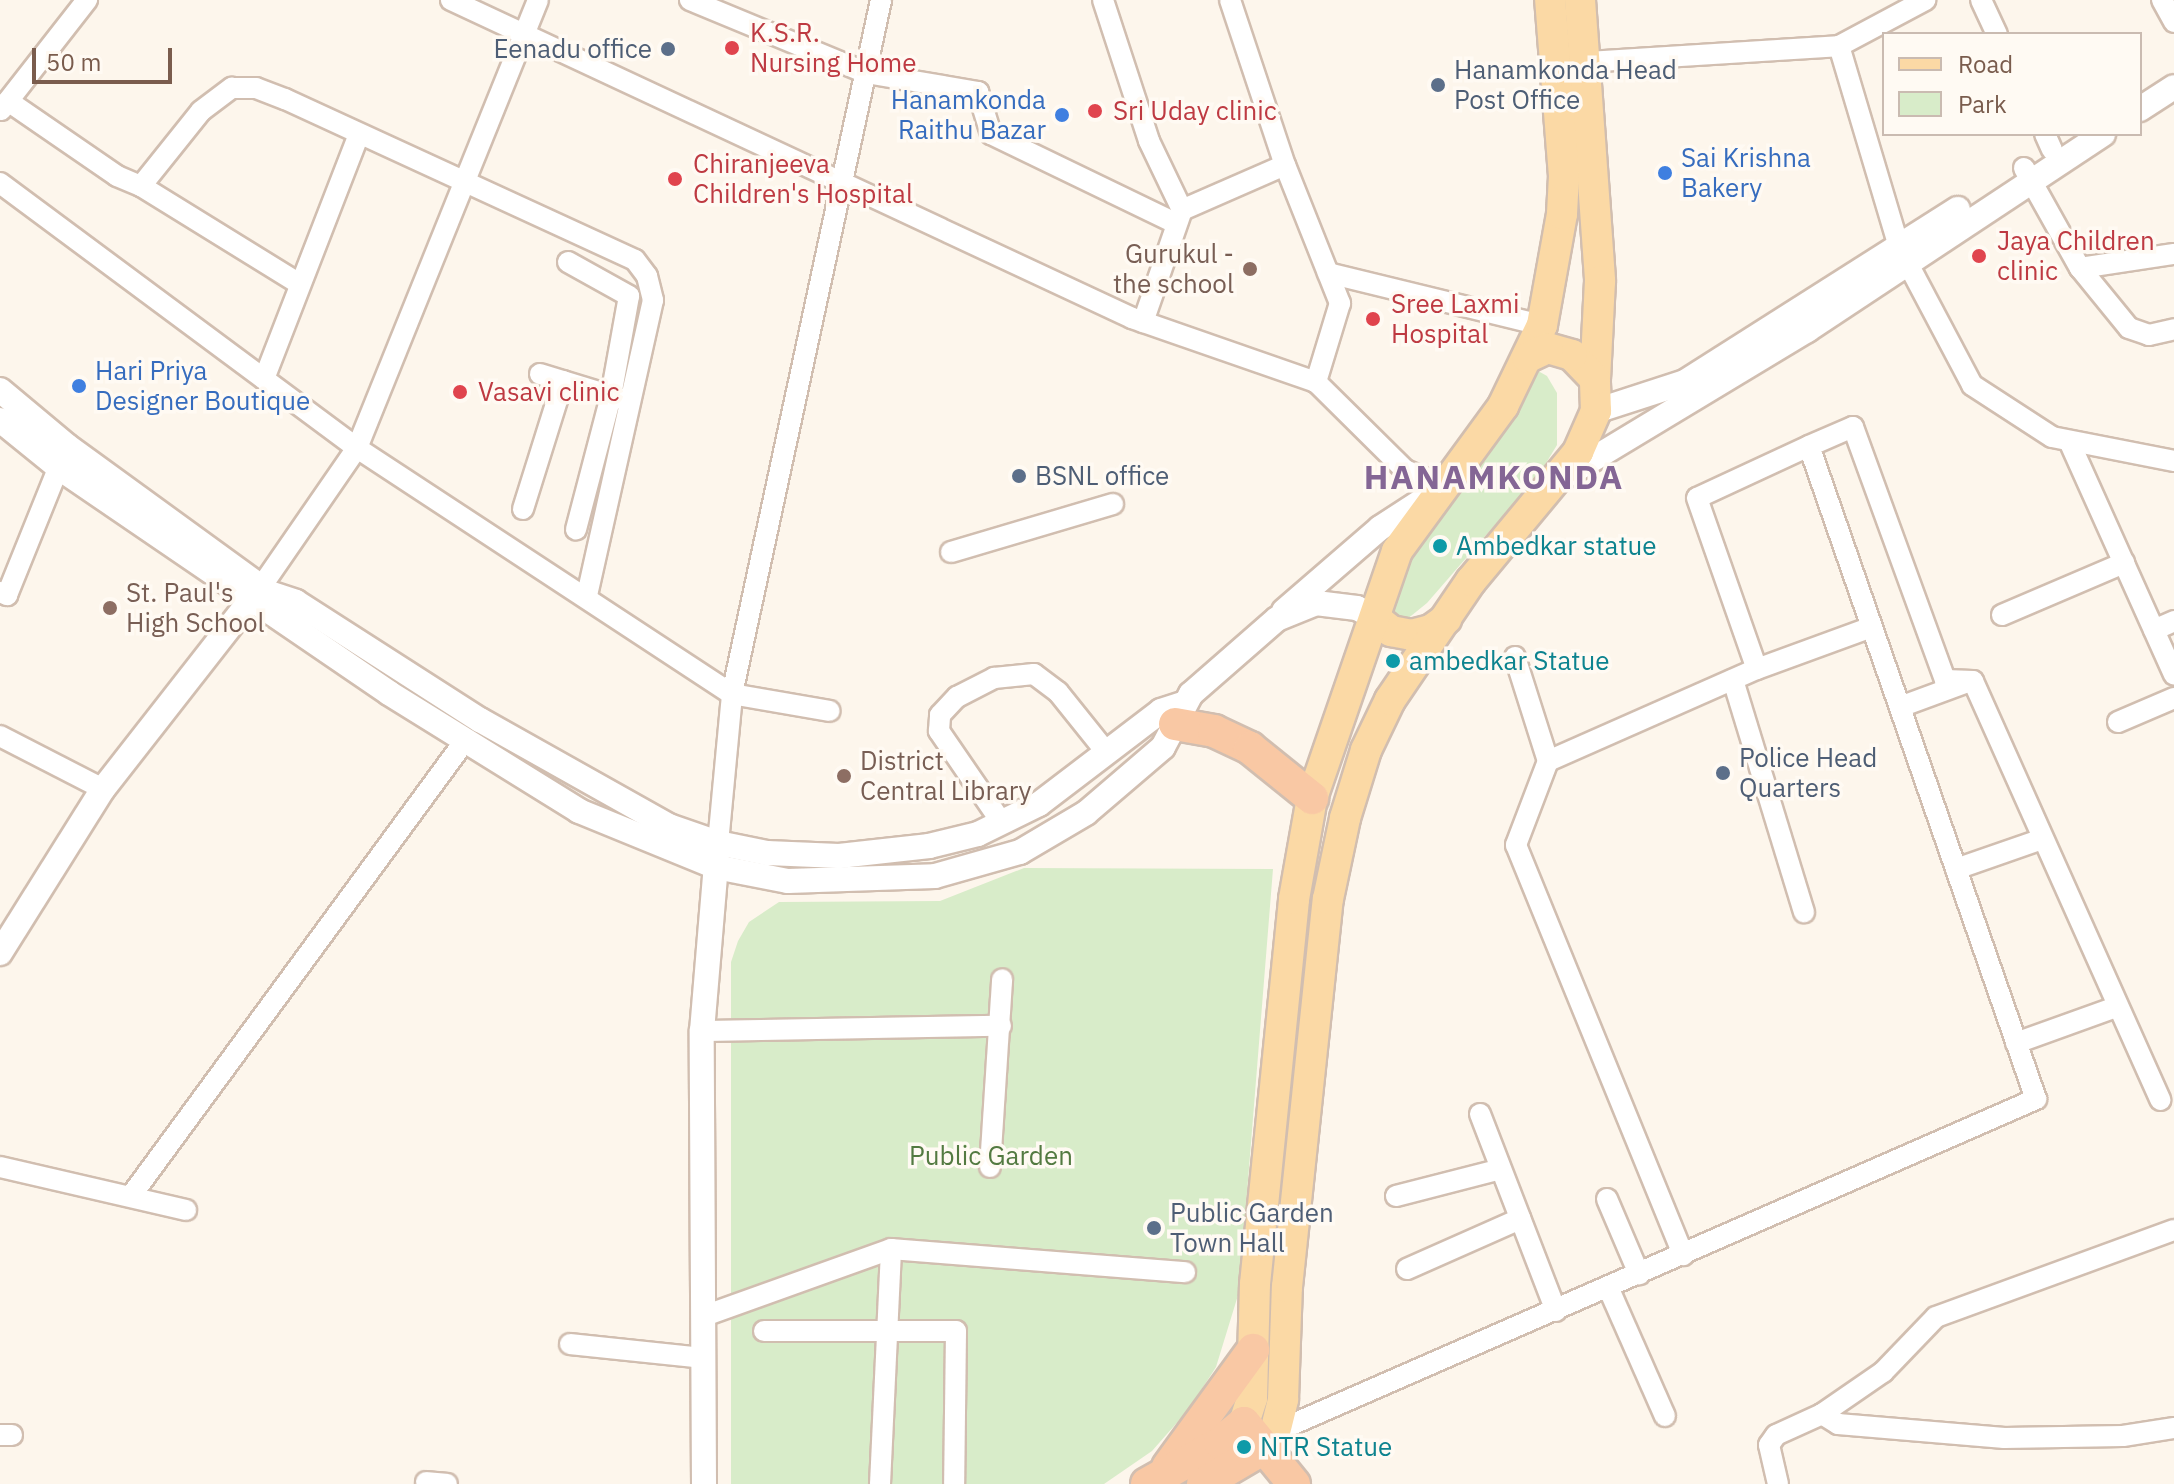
<!DOCTYPE html>
<style>
body{margin:0}
#map{position:relative;width:2174px;height:1484px;overflow:hidden;background:#fdf6ec;font-family:"IBM Plex Sans",sans-serif}
div>[style]{position:absolute}
[style*='--x']{left:calc(var(--x)*1px);top:calc(var(--y)*1px);width:calc(var(--w)*1px);rotate:calc(var(--a)*1deg)}
.green>*{inset:0;background:#d8ecc9}
.roads{filter:drop-shadow(2px 0 #d1beb0) drop-shadow(-2px 0 #d1beb0) drop-shadow(0 2px #d1beb0) drop-shadow(0 -2px #d1beb0)}
.minor>*{height:20px;margin:-10px;padding:0 10px;transform-origin:10px;border-radius:10px;background:#fff}
.tertiary>*{height:24px;margin:-12px;padding:0 12px;transform-origin:12px;border-radius:12px;background:#fff}
.primary>*{height:30px;margin:-15px;padding:0 15px;transform-origin:15px;border-radius:15px;background:#fbd9a5}
.trunk>*{height:32px;margin:-16px;padding:0 16px;transform-origin:16px;border-radius:16px;background:#f9c8a4}
.dots>*{width:22px;height:22px;translate:-50% -50%;box-sizing:border-box;border:4px solid #fffaf3;border-radius:50%}
span{translate:-50% -50%;white-space:nowrap;text-align:center;line-height:1.15;-webkit-text-stroke:7px #fffaf3;paint-order:stroke}
.health-label{font-size:26px;color:#be3a42}
.left{translate:0 -50%;text-align:left}
.service-label{font-size:26px;color:#4e5e75}
.right{translate:-100% -50%;text-align:right}
.shop-label{font-size:26px;color:#366cbe}
.education-label{font-size:26px;color:#785e54}
.culture-label{font-size:26px;color:#0d838f}
.park-label{font-size:26px;color:#537a41}
.district-label{font-size:34px;color:#846695;font-weight:700;letter-spacing:2px}
.legend{position:absolute;left:1882px;top:32px;width:260px;height:104px;box-sizing:border-box;background:#fffaf3;border:2px solid #cabbb1;margin:0;padding:10px 14px;list-style:none;font-size:24px;color:#7a5c4d}
.legend li{display:flex;align-items:center;gap:16px;height:40px}
.legend b{width:40px;border:2px solid #cabbb1}
.scale{position:absolute;left:32px;top:48px;width:140px;height:36px;box-sizing:border-box;border:4px solid #7a5c4d;border-top:0;padding-left:10px;font-size:24px;line-height:28px;white-space:nowrap;color:#7a5c4d;-webkit-text-stroke:6px #fffaf3;paint-order:stroke}
</style>
<div id="map">
<div class="green">
<div style="clip-path:polygon(1531px 367px,1547px 376px,1557px 393px,1557px 445px,1540px 473px,1427px 603px,1406px 620px,1386px 618px,1390px 579px)"></div>
<div style="clip-path:polygon(1024px 868px,1273px 869px,1239px 1292px,1216px 1367px,1189px 1409px,1152px 1451px,1104px 1484px,731px 1484px,731px 962px,738px 941px,749px 922px,779px 902px,940px 901px)"></div>
</div>
<div class="roads">
<div class="minor">
<div style="--x:451;--y:0;--w:752;--a:25.03"></div>
<div style="--x:1132;--y:318;--w:195;--a:19.2"></div>
<div style="--x:690;--y:0;--w:191;--a:22.5"></div>
<div style="--x:866;--y:73;--w:114;--a:9.6"></div>
<div style="--x:978;--y:92;--w:44;--a:72.8"></div>
<div style="--x:991;--y:134;--w:204;--a:25.8"></div>
<div style="--x:1103;--y:0;--w:148;--a:71.9"></div>
<div style="--x:1149;--y:141;--w:76;--a:64.4"></div>
<div style="--x:1230;--y:0;--w:174;--a:71.6"></div>
<div style="--x:1285;--y:165;--w:149;--a:68.3"></div>
<div style="--x:1340;--y:303;--w:83;--a:106.9"></div>
<div style="--x:1316;--y:382;--w:125;--a:44.7"></div>
<div style="--x:1405;--y:470;--w:40;--a:23.4"></div>
<div style="--x:1981;--y:0;--w:38;--a:65"></div>
<div style="--x:2162;--y:0;--w:25;--a:61"></div>
<div style="--x:1586;--y:62;--w:254;--a:-3.6"></div>
<div style="--x:8;--y:101;--w:132;--a:34.5"></div>
<div style="--x:117;--y:176;--w:26;--a:23"></div>
<div style="--x:1;--y:110;--w:140;--a:-52"></div>
<div style="--x:2045;--y:134;--w:17;--a:66"></div>
<div style="--x:2024;--y:168;--w:115;--a:60.8"></div>
<div style="--x:2080;--y:268;--w:95;--a:-8.5"></div>
<div style="--x:0;--y:183;--w:445;--a:36.6"></div>
<div style="--x:357;--y:448;--w:448;--a:33.3"></div>
<div style="--x:732;--y:694;--w:99;--a:9.8"></div>
<div style="--x:1899;--y:247;--w:210;--a:-106.6"></div>
<div style="--x:1839;--y:46;--w:98;--a:-28.1"></div>
<div style="--x:568;--y:262;--w:70;--a:29.1"></div>
<div style="--x:629;--y:296;--w:102;--a:100.2"></div>
<div style="--x:611;--y:396;--w:138;--a:104.7"></div>
<div style="--x:1907;--y:262;--w:139;--a:62.1"></div>
<div style="--x:1972;--y:385;--w:95;--a:33"></div>
<div style="--x:2052;--y:437;--w:124;--a:11.1"></div>
<div style="--x:2080;--y:268;--w:77;--a:50.8"></div>
<div style="--x:2129;--y:328;--w:21;--a:19"></div>
<div style="--x:2149;--y:335;--w:26;--a:-13"></div>
<div style="--x:1328;--y:273;--w:220;--a:13.7"></div>
<div style="--x:298;--y:283;--w:185;--a:-148.3"></div>
<div style="--x:141;--y:186;--w:96;--a:-51.3"></div>
<div style="--x:201;--y:111;--w:39;--a:-37"></div>
<div style="--x:232;--y:88;--w:24;--a:0"></div>
<div style="--x:256;--y:88;--w:31;--a:21"></div>
<div style="--x:285;--y:99;--w:385;--a:24.7"></div>
<div style="--x:635;--y:260;--w:20;--a:53"></div>
<div style="--x:647;--y:276;--w:25;--a:76"></div>
<div style="--x:653;--y:300;--w:303;--a:102.6"></div>
<div style="--x:1143;--y:322;--w:119;--a:-70.8"></div>
<div style="--x:1182;--y:210;--w:112;--a:-23.6"></div>
<div style="--x:540;--y:374;--w:89;--a:17"></div>
<div style="--x:264;--y:379;--w:263;--a:-68.8"></div>
<div style="--x:2069;--y:441;--w:256;--a:65.8"></div>
<div style="--x:1809;--y:446;--w:48;--a:-23.4"></div>
<div style="--x:1853;--y:427;--w:269;--a:70"></div>
<div style="--x:1945;--y:680;--w:28;--a:2"></div>
<div style="--x:1973;--y:681;--w:459;--a:65.9"></div>
<div style="--x:523;--y:509;--w:134;--a:-72.6"></div>
<div style="--x:951;--y:552;--w:169;--a:-16.5"></div>
<div style="--x:261;--y:587;--w:169;--a:-55.4"></div>
<div style="--x:357;--y:448;--w:483;--a:-68"></div>
<div style="--x:0;--y:592;--w:8;--a:23"></div>
<div style="--x:7;--y:595;--w:152;--a:-68"></div>
<div style="--x:2002;--y:615;--w:133;--a:-23.1"></div>
<div style="--x:2154;--y:630;--w:22;--a:-24"></div>
<div style="--x:1515;--y:657;--w:109;--a:72.4"></div>
<div style="--x:1548;--y:761;--w:90;--a:110.9"></div>
<div style="--x:1516;--y:845;--w:443;--a:67.8"></div>
<div style="--x:1733;--y:680;--w:243;--a:73"></div>
<div style="--x:1900;--y:707;--w:69;--a:-20.3"></div>
<div style="--x:2118;--y:722;--w:61;--a:-23.2"></div>
<div style="--x:0;--y:736;--w:116;--a:27.2"></div>
<div style="--x:1548;--y:761;--w:228;--a:-23.8"></div>
<div style="--x:1757;--y:669;--w:122;--a:-20.1"></div>
<div style="--x:1002;--y:823;--w:112;--a:-124.4"></div>
<div style="--x:939;--y:731;--w:16;--a:-86"></div>
<div style="--x:940;--y:715;--w:25;--a:-47"></div>
<div style="--x:957;--y:697;--w:42;--a:-27.2"></div>
<div style="--x:994;--y:678;--w:40;--a:-5.7"></div>
<div style="--x:1034;--y:674;--w:30;--a:37"></div>
<div style="--x:1058;--y:692;--w:77;--a:51.3"></div>
<div style="--x:718;--y:843;--w:150;--a:-84.6"></div>
<div style="--x:732;--y:694;--w:710;--a:-77.88"></div>
<div style="--x:1956;--y:869;--w:91;--a:-19.2"></div>
<div style="--x:702;--y:1031;--w:299;--a:-1"></div>
<div style="--x:2016;--y:1043;--w:106;--a:-19.8"></div>
<div style="--x:1480;--y:1114;--w:211;--a:68.9"></div>
<div style="--x:0;--y:1167;--w:191;--a:13"></div>
<div style="--x:990;--y:1167;--w:188;--a:-86.3"></div>
<div style="--x:131;--y:1196;--w:563;--a:-53.74"></div>
<div style="--x:1396;--y:1196;--w:108;--a:-14.4"></div>
<div style="--x:1607;--y:1199;--w:82;--a:66.9"></div>
<div style="--x:1407;--y:1269;--w:124;--a:-23.9"></div>
<div style="--x:1608;--y:1287;--w:141;--a:66.2"></div>
<div style="--x:704;--y:1316;--w:199;--a:-19.7"></div>
<div style="--x:891;--y:1249;--w:295;--a:4.5"></div>
<div style="--x:764;--y:1331;--w:192;--a:0"></div>
<div style="--x:956;--y:1331;--w:153;--a:90.7"></div>
<div style="--x:570;--y:1344;--w:135;--a:6"></div>
<div style="--x:1822;--y:1414;--w:19;--a:32"></div>
<div style="--x:1838;--y:1424;--w:167;--a:4.8"></div>
<div style="--x:2004;--y:1438;--w:119;--a:-1"></div>
<div style="--x:2123;--y:1436;--w:52;--a:-8.9"></div>
<div style="--x:1275;--y:1432;--w:831;--a:-23.63"></div>
<div style="--x:2036;--y:1099;--w:691;--a:-109.17"></div>
<div style="--x:1809;--y:446;--w:123;--a:155.1"></div>
<div style="--x:1697;--y:498;--w:181;--a:70.7"></div>
<div style="--x:0;--y:1435;--w:12;--a:0"></div>
<div style="--x:426;--y:1482;--w:21;--a:5"></div>
<div style="--x:880;--y:1484;--w:235;--a:-87.3"></div>
<div style="--x:1778;--y:1484;--w:40;--a:-103"></div>
<div style="--x:1769;--y:1445;--w:12;--a:-55"></div>
<div style="--x:1776;--y:1435;--w:51;--a:-24.5"></div>
<div style="--x:1822;--y:1414;--w:74;--a:-34.5"></div>
<div style="--x:1883;--y:1372;--w:76;--a:-46.1"></div>
<div style="--x:1936;--y:1317;--w:253;--a:-20.1"></div>
</div>
<div class="tertiary">
<div style="--x:2140;--y:109;--w:40;--a:-32.9"></div>
<div style="--x:0;--y:390;--w:87;--a:39.9"></div>
<div style="--x:67;--y:446;--w:250;--a:36"></div>
<div style="--x:269;--y:593;--w:28;--a:18"></div>
<div style="--x:296;--y:602;--w:219;--a:32.7"></div>
<div style="--x:480;--y:720;--w:217;--a:29.3"></div>
<div style="--x:669;--y:826;--w:52;--a:19.1"></div>
<div style="--x:718;--y:843;--w:50;--a:11.5"></div>
<div style="--x:767;--y:853;--w:72;--a:2.4"></div>
<div style="--x:839;--y:856;--w:91;--a:-6.3"></div>
<div style="--x:929;--y:846;--w:50;--a:-13.8"></div>
<div style="--x:978;--y:834;--w:68;--a:-26.2"></div>
<div style="--x:1039;--y:804;--w:153;--a:-37.3"></div>
<div style="--x:1161;--y:711;--w:22;--a:-18"></div>
<div style="--x:1596;--y:411;--w:94;--a:-18"></div>
<div style="--x:1685;--y:382;--w:323;--a:-32.4"></div>
<div style="--x:0;--y:420;--w:75;--a:39"></div>
<div style="--x:58;--y:467;--w:401;--a:34.3"></div>
<div style="--x:389;--y:693;--w:224;--a:31.8"></div>
<div style="--x:579;--y:811;--w:148;--a:22.2"></div>
<div style="--x:716;--y:867;--w:73;--a:11"></div>
<div style="--x:788;--y:881;--w:147;--a:-1.9"></div>
<div style="--x:935;--y:876;--w:88;--a:-15.8"></div>
<div style="--x:1020;--y:852;--w:77;--a:-30.6"></div>
<div style="--x:1086;--y:813;--w:101;--a:-40.6"></div>
<div style="--x:1163;--y:747;--w:60;--a:-62.2"></div>
<div style="--x:1191;--y:694;--w:114;--a:-41.1"></div>
<div style="--x:1277;--y:619;--w:42;--a:-22.3"></div>
<div style="--x:1316;--y:603;--w:41;--a:7"></div>
<div style="--x:1357;--y:608;--w:21;--a:29"></div>
<div style="--x:1565;--y:476;--w:283;--a:-31.1"></div>
<div style="--x:1807;--y:330;--w:355;--a:-33.5"></div>
<div style="--x:1284;--y:611;--w:127;--a:-40.8"></div>
<div style="--x:1380;--y:528;--w:68;--a:-33"></div>
<div style="--x:0;--y:953;--w:194;--a:-57.9"></div>
<div style="--x:103;--y:789;--w:256;--a:-52"></div>
<div style="--x:704;--y:1484;--w:453;--a:-90.3"></div>
<div style="--x:702;--y:1031;--w:179;--a:-85.2"></div>
</div>
<div class="primary">
<div style="--x:1580;--y:0;--w:282;--a:85.9"></div>
<div style="--x:1600;--y:281;--w:98;--a:92.9"></div>
<div style="--x:1375;--y:618;--w:21;--a:39"></div>
<div style="--x:1391;--y:631;--w:20;--a:11"></div>
<div style="--x:1411;--y:635;--w:21;--a:-14"></div>
<div style="--x:1431;--y:630;--w:19;--a:-36"></div>
<div style="--x:1244;--y:1423;--w:26;--a:-72"></div>
<div style="--x:1252;--y:1398;--w:114;--a:-88.5"></div>
<div style="--x:1255;--y:1284;--w:387;--a:-84.2"></div>
<div style="--x:1294;--y:899;--w:103;--a:-79.9"></div>
<div style="--x:1312;--y:798;--w:261;--a:-71"></div>
<div style="--x:1397;--y:551;--w:180;--a:-53.8"></div>
<div style="--x:1503;--y:406;--w:90;--a:-64.3"></div>
<div style="--x:1542;--y:325;--w:113;--a:-79.8"></div>
<div style="--x:1562;--y:214;--w:38;--a:-87"></div>
<div style="--x:1564;--y:176;--w:177;--a:-94.5"></div>
<div style="--x:1264;--y:1448;--w:19;--a:-55"></div>
<div style="--x:1275;--y:1432;--w:34;--a:-76"></div>
<div style="--x:1283;--y:1399;--w:112;--a:-88"></div>
<div style="--x:1287;--y:1287;--w:390;--a:-84"></div>
<div style="--x:1328;--y:899;--w:83;--a:-78.1"></div>
<div style="--x:1345;--y:818;--w:71;--a:-72.8"></div>
<div style="--x:1366;--y:750;--w:55;--a:-64.4"></div>
<div style="--x:1390;--y:700;--w:144;--a:-55.8"></div>
<div style="--x:1471;--y:581;--w:168;--a:-50.3"></div>
<div style="--x:1578;--y:452;--w:45;--a:-66.3"></div>
<div style="--x:1596;--y:411;--w:32;--a:-92"></div>
<div style="--x:1595;--y:379;--w:33;--a:-134"></div>
<div style="--x:1572;--y:355;--w:25;--a:-164"></div>
<div style="--x:1548;--y:348;--w:23;--a:155"></div>
</div>
<div class="trunk">
<div style="--x:1175;--y:724;--w:40;--a:10"></div>
<div style="--x:1214;--y:731;--w:40;--a:25"></div>
<div style="--x:1250;--y:748;--w:80;--a:38.9"></div>
<div style="--x:1168;--y:1467;--w:145;--a:-54"></div>
<div style="--x:1147;--y:1484;--w:84;--a:-29.3"></div>
<div style="--x:1220;--y:1443;--w:31;--a:-40"></div>
<div style="--x:1244;--y:1423;--w:79;--a:50.7"></div>
<div style="--x:1203;--y:1484;--w:71;--a:-30.5"></div>
</div>
</div>
<div class="dots">
<div style="left:732px;top:48px;background:#e0444e"></div>
<div style="left:668px;top:49px;background:#5c6f8a"></div>
<div style="left:1438px;top:85px;background:#5c6f8a"></div>
<div style="left:1095px;top:111px;background:#e0444e"></div>
<div style="left:1062px;top:115px;background:#3f7fe0"></div>
<div style="left:1665px;top:173px;background:#3f7fe0"></div>
<div style="left:675px;top:179px;background:#e0444e"></div>
<div style="left:1979px;top:256px;background:#e0444e"></div>
<div style="left:1250px;top:269px;background:#8d6e63"></div>
<div style="left:1373px;top:319px;background:#e0444e"></div>
<div style="left:79px;top:386px;background:#3f7fe0"></div>
<div style="left:460px;top:392px;background:#e0444e"></div>
<div style="left:1019px;top:476px;background:#5c6f8a"></div>
<div style="left:1440px;top:546px;background:#0f9aa8"></div>
<div style="left:110px;top:608px;background:#8d6e63"></div>
<div style="left:1393px;top:661px;background:#0f9aa8"></div>
<div style="left:1723px;top:773px;background:#5c6f8a"></div>
<div style="left:844px;top:776px;background:#8d6e63"></div>
<div style="left:1154px;top:1228px;background:#5c6f8a"></div>
<div style="left:1244px;top:1447px;background:#0f9aa8"></div>
</div>
<div class="health-label">
<span class="left" style="left:750px;top:48px">K.S.R.<br>Nursing Home</span>
<span class="left" style="left:1113px;top:111px">Sri Uday clinic</span>
<span class="left" style="left:693px;top:179px">Chiranjeeva<br>Children's Hospital</span>
<span class="left" style="left:1997px;top:256px">Jaya Children<br>clinic</span>
<span class="left" style="left:1391px;top:319px">Sree Laxmi<br>Hospital</span>
<span class="left" style="left:478px;top:392px">Vasavi clinic</span>
</div>
<div class="service-label">
<span class="right" style="left:652px;top:49px">Eenadu office</span>
<span class="left" style="left:1454px;top:85px">Hanamkonda Head<br>Post Office</span>
<span class="left" style="left:1035px;top:476px">BSNL office</span>
<span class="left" style="left:1739px;top:773px">Police Head<br>Quarters</span>
<span class="left" style="left:1170px;top:1228px">Public Garden<br>Town Hall</span>
</div>
<div class="shop-label">
<span class="right" style="left:1046px;top:115px">Hanamkonda<br>Raithu Bazar</span>
<span class="left" style="left:1681px;top:173px">Sai Krishna<br>Bakery</span>
<span class="left" style="left:95px;top:386px">Hari Priya<br>Designer Boutique</span>
</div>
<div class="education-label">
<span class="right" style="left:1234px;top:269px">Gurukul -<br>the school</span>
<span class="left" style="left:126px;top:608px">St. Paul's<br>High School</span>
<span class="left" style="left:860px;top:776px">District<br>Central Library</span>
</div>
<div class="culture-label">
<span class="left" style="left:1456px;top:546px">Ambedkar statue</span>
<span class="left" style="left:1409px;top:661px">ambedkar Statue</span>
<span class="left" style="left:1260px;top:1447px">NTR Statue</span>
</div>
<div class="park-label">
<span style="left:991px;top:1156px">Public Garden</span>
</div>
<div class="district-label">
<span style="left:1494px;top:477px">HANAMKONDA</span>
</div>
<ul class="legend">
<li><b style="height:10px;background:#fbd9a5"></b>Road</li>
<li><b style="height:22px;background:#d8ecc9"></b>Park</li>
</ul>
<div class="scale">50 m</div>
</div>
